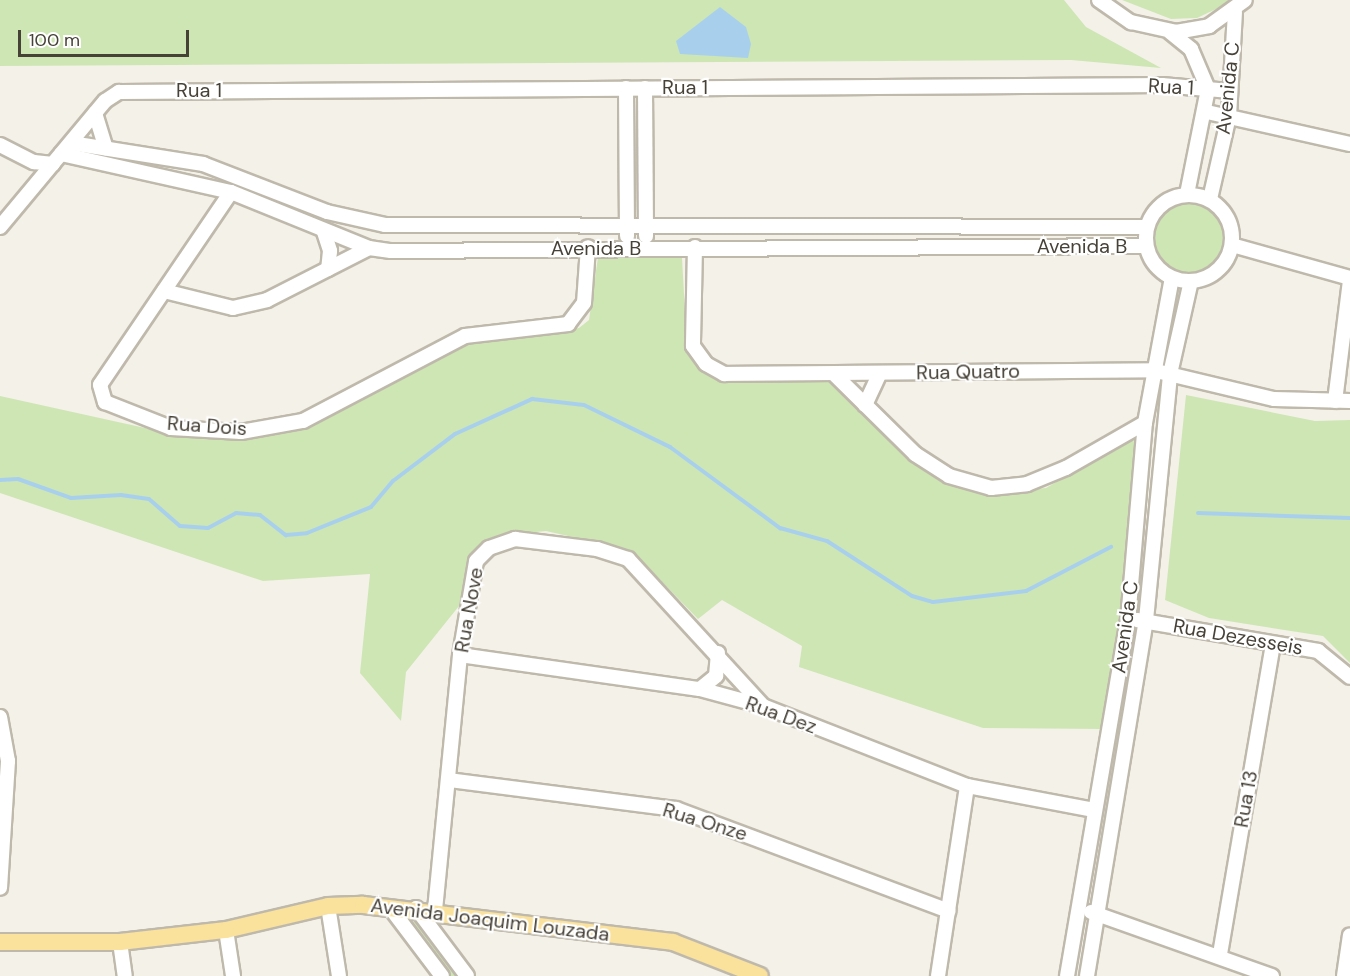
<!DOCTYPE html>
<style>
body{margin:0}
#map{position:relative;width:1350px;height:976px;overflow:hidden;background:#f4f1e9;font-family:"DM Sans",sans-serif}
div>[style]{position:absolute}
[style*='--x']{left:calc(var(--x)*1px);top:calc(var(--y)*1px);width:calc(var(--w)*1px);rotate:calc(var(--a)*1deg)}
.green>*{inset:0;background:#cee6b4}
.round{border-radius:50%}
.water>*{inset:0;background:#a8d0ed}
.stream>*{height:4px;margin:-2px;padding:0 2px;transform-origin:2px;border-radius:2px;background:#a8d0ed}
.roads{filter:drop-shadow(2px 0 #bfb9ac) drop-shadow(-2px 0 #bfb9ac) drop-shadow(0 2px #bfb9ac) drop-shadow(0 -2px #bfb9ac)}
.minor>*{height:14px;margin:-7px;padding:0 7px;transform-origin:7px;border-radius:7px;background:#fff}
.minor>.ring{margin:-7px;padding:0;box-sizing:content-box;background:none;border:14px solid #fff;border-radius:50%}
.major>*{height:16px;margin:-8px;padding:0 8px;transform-origin:8px;border-radius:8px;background:#fae19c}
span{translate:-50% -50%;white-space:nowrap;text-align:center;line-height:1.15;-webkit-text-stroke:4.5px #fff;paint-order:stroke}
.street-label{font-size:20px;color:#474238}
.scale{position:absolute;left:18px;top:30px;width:171px;height:27px;box-sizing:border-box;border:3px solid #474238;border-top:0;padding-left:8px;font-size:18px;line-height:21px;white-space:nowrap;color:#474238;-webkit-text-stroke:4px #fff;paint-order:stroke}
</style>
<div id="map">
<div class="green">
<div style="clip-path:polygon(0 0,1064px 0,1086px 27px,1161px 68px,1071px 60px,0 66px)"></div>
<div style="clip-path:polygon(1122px 0,1235px 0,1197px 18px,1171px 19px)"></div>
<div class="round" style="left:1150px;top:199px;width:76px;height:76px"></div>
<div style="clip-path:polygon(598px 257px,682px 258px,687px 347px,700px 369px,715px 379px,736px 380px,830px 380px,925px 468px,951px 484px,982px 494px,1046px 488px,1128px 440px,1137px 442px,1121px 618px,1101px 729px,983px 728px,799px 667px,802px 646px,722px 600px,698px 619px,640px 559px,617px 547px,546px 531px,506px 535px,473px 554px,459px 606px,406px 672px,401px 721px,360px 673px,370px 574px,263px 581px,0 493px,0 396px,195px 439px,256px 436px,314px 424px,465px 344px,579px 328px,589px 320px)"></div>
<div style="clip-path:polygon(1186px 395px,1315px 421px,1350px 420px,1350px 663px,1323px 636px,1209px 618px,1165px 600px)"></div>
<div style="clip-path:polygon(421px 920px,462px 976px,449px 976px,410px 923px)"></div>
</div>
<div class="water">
<div style="clip-path:polygon(720px 7px,746px 27px,751px 44px,748px 58px,680px 54px,676px 41px)"></div>
</div>
<div class="stream">
<div style="--x:0;--y:480;--w:18;--a:-3"></div>
<div style="--x:18;--y:479;--w:56;--a:19.7"></div>
<div style="--x:71;--y:498;--w:50;--a:-3.4"></div>
<div style="--x:121;--y:495;--w:28;--a:8"></div>
<div style="--x:149;--y:499;--w:41;--a:41.1"></div>
<div style="--x:180;--y:526;--w:28;--a:4"></div>
<div style="--x:208;--y:528;--w:32;--a:-28"></div>
<div style="--x:236;--y:513;--w:24;--a:5"></div>
<div style="--x:260;--y:515;--w:33;--a:38"></div>
<div style="--x:286;--y:535;--w:21;--a:-5"></div>
<div style="--x:307;--y:533;--w:69;--a:-22.1"></div>
<div style="--x:371;--y:507;--w:34;--a:-50"></div>
<div style="--x:393;--y:481;--w:78;--a:-37.2"></div>
<div style="--x:455;--y:434;--w:85;--a:-24.4"></div>
<div style="--x:532;--y:399;--w:52;--a:6.6"></div>
<div style="--x:584;--y:405;--w:96;--a:26"></div>
<div style="--x:670;--y:447;--w:137;--a:36.4"></div>
<div style="--x:780;--y:528;--w:49;--a:15.5"></div>
<div style="--x:827;--y:541;--w:101;--a:32.9"></div>
<div style="--x:912;--y:596;--w:22;--a:16"></div>
<div style="--x:933;--y:602;--w:94;--a:-6.7"></div>
<div style="--x:1026;--y:591;--w:96;--a:-27.4"></div>
<div style="--x:1198;--y:513;--w:152;--a:1.9"></div>
</div>
<div class="roads">
<div class="minor">
<div style="--x:1099;--y:0;--w:39;--a:35"></div>
<div style="--x:1131;--y:22;--w:46;--a:12.5"></div>
<div style="--x:1176;--y:32;--w:34;--a:-10"></div>
<div style="--x:1209;--y:26;--w:44;--a:-35.8"></div>
<div style="--x:1170;--y:32;--w:27;--a:39"></div>
<div style="--x:1191;--y:49;--w:43;--a:67"></div>
<div style="--x:1208;--y:89;--w:107;--a:101.3"></div>
<div style="--x:626;--y:88;--w:148;--a:89.6"></div>
<div style="--x:645;--y:88;--w:148;--a:89.6"></div>
<div style="--x:1207;--y:112;--w:147;--a:12.6"></div>
<div style="--x:95;--y:113;--w:37;--a:73"></div>
<div style="--x:71;--y:143;--w:134;--a:9"></div>
<div style="--x:203;--y:164;--w:133;--a:21.2"></div>
<div style="--x:327;--y:212;--w:59;--a:12.6"></div>
<div style="--x:385;--y:225;--w:762;--a:0.15"></div>
<div style="--x:0;--y:145;--w:38;--a:27"></div>
<div style="--x:34;--y:162;--w:19;--a:6"></div>
<div style="--x:61;--y:154;--w:174;--a:12.6"></div>
<div style="--x:231;--y:192;--w:149;--a:22.1"></div>
<div style="--x:369;--y:248;--w:22;--a:8"></div>
<div style="--x:391;--y:251;--w:755;--a:-0.38"></div>
<div style="--x:231;--y:192;--w:233;--a:124.2"></div>
<div style="--x:100;--y:385;--w:18;--a:74"></div>
<div style="--x:105;--y:402;--w:71;--a:21.5"></div>
<div style="--x:171;--y:428;--w:70;--a:3.3"></div>
<div style="--x:241;--y:432;--w:63;--a:-10.1"></div>
<div style="--x:303;--y:421;--w:183;--a:-27.7"></div>
<div style="--x:465;--y:336;--w:104;--a:-6.6"></div>
<div style="--x:568;--y:324;--w:26;--a:-53"></div>
<div style="--x:584;--y:303;--w:56;--a:-85.9"></div>
<div class="ring" style="left:1146px;top:195px;width:72px;height:72px"></div>
<div style="--x:1210;--y:199;--w:85;--a:-77.1"></div>
<div style="--x:1229;--y:116;--w:104;--a:-86.7"></div>
<div style="--x:0;--y:227;--w:164;--a:-50.2"></div>
<div style="--x:105;--y:101;--w:17;--a:-33"></div>
<div style="--x:119;--y:92;--w:1043;--a:-0.38"></div>
<div style="--x:1162;--y:85;--w:68;--a:5"></div>
<div style="--x:324;--y:232;--w:20;--a:72"></div>
<div style="--x:330;--y:251;--w:18;--a:96"></div>
<div style="--x:1232;--y:245;--w:123;--a:15.6"></div>
<div style="--x:695;--y:247;--w:99;--a:91.2"></div>
<div style="--x:693;--y:346;--w:22;--a:54"></div>
<div style="--x:706;--y:364;--w:21;--a:29"></div>
<div style="--x:724;--y:374;--w:428;--a:-0.5"></div>
<div style="--x:1152;--y:370;--w:125;--a:13.4"></div>
<div style="--x:1274;--y:399;--w:76;--a:1.5"></div>
<div style="--x:164;--y:291;--w:71;--a:13.8"></div>
<div style="--x:233;--y:308;--w:35;--a:-13"></div>
<div style="--x:267;--y:300;--w:114;--a:-27"></div>
<div style="--x:834;--y:374;--w:114;--a:44.6"></div>
<div style="--x:915;--y:454;--w:40;--a:32.9"></div>
<div style="--x:949;--y:476;--w:44;--a:15.9"></div>
<div style="--x:991;--y:488;--w:36;--a:-6"></div>
<div style="--x:1027;--y:484;--w:42;--a:-22.3"></div>
<div style="--x:1066;--y:468;--w:91;--a:-29.7"></div>
<div style="--x:1335;--y:401;--w:122;--a:-82.9"></div>
<div style="--x:865;--y:405;--w:35;--a:-65"></div>
<div style="--x:1137;--y:620;--w:184;--a:9.7"></div>
<div style="--x:1318;--y:651;--w:41;--a:39.1"></div>
<div style="--x:460;--y:655;--w:242;--a:8.1"></div>
<div style="--x:700;--y:689;--w:65;--a:15.1"></div>
<div style="--x:763;--y:706;--w:219;--a:21.4"></div>
<div style="--x:967;--y:786;--w:129;--a:10.7"></div>
<div style="--x:700;--y:689;--w:21;--a:-39"></div>
<div style="--x:716;--y:676;--w:23;--a:-85"></div>
<div style="--x:0;--y:717;--w:45;--a:79.7"></div>
<div style="--x:8;--y:761;--w:127;--a:93.6"></div>
<div style="--x:449;--y:780;--w:229;--a:7.3"></div>
<div style="--x:676;--y:809;--w:291;--a:20.5"></div>
<div style="--x:328;--y:906;--w:71;--a:81.1"></div>
<div style="--x:416;--y:908;--w:85;--a:53.1"></div>
<div style="--x:392;--y:910;--w:83;--a:52.9"></div>
<div style="--x:435;--y:910;--w:256;--a:-84.4"></div>
<div style="--x:460;--y:655;--w:95;--a:-80.3"></div>
<div style="--x:476;--y:561;--w:18;--a:-45"></div>
<div style="--x:489;--y:548;--w:28;--a:-19"></div>
<div style="--x:515;--y:539;--w:83;--a:7"></div>
<div style="--x:597;--y:549;--w:33;--a:18"></div>
<div style="--x:628;--y:559;--w:200;--a:47.4"></div>
<div style="--x:1091;--y:912;--w:192;--a:19.5"></div>
<div style="--x:226;--y:930;--w:47;--a:81.3"></div>
<div style="--x:120;--y:942;--w:34;--a:82"></div>
<div style="--x:1220;--y:954;--w:314;--a:-80.3"></div>
<div style="--x:938;--y:976;--w:192;--a:-81.3"></div>
<div style="--x:1067;--y:976;--w:361;--a:-80.3"></div>
<div style="--x:1128;--y:620;--w:198;--a:-85.1"></div>
<div style="--x:1145;--y:423;--w:147;--a:-79.5"></div>
<div style="--x:1087;--y:976;--w:361;--a:-80.6"></div>
<div style="--x:1146;--y:620;--w:247;--a:-84.4"></div>
<div style="--x:1170;--y:374;--w:95;--a:-77.3"></div>
<div style="--x:1344;--y:976;--w:41;--a:-81.7"></div>
</div>
<div class="major">
<div style="--x:0;--y:942;--w:120;--a:0"></div>
<div style="--x:120;--y:942;--w:107;--a:-6.5"></div>
<div style="--x:226;--y:930;--w:105;--a:-13.2"></div>
<div style="--x:328;--y:906;--w:35;--a:-2"></div>
<div style="--x:363;--y:905;--w:312;--a:6.8"></div>
<div style="--x:673;--y:942;--w:93;--a:21.3"></div>
</div>
</div>
<div class="street-label">
<span style="left:685px;top:87px">Rua 1</span>
<span style="left:1171px;top:87px;rotate:3deg">Rua 1</span>
<span style="left:1228px;top:88px;rotate:-84deg">Avenida C</span>
<span style="left:199px;top:90px">Rua 1</span>
<span style="left:1082px;top:246px">Avenida B</span>
<span style="left:596px;top:248px">Avenida B</span>
<span style="left:968px;top:372px;rotate:-1deg">Rua Quatro</span>
<span style="left:207px;top:426px;rotate:4deg">Rua Dois</span>
<span style="left:469px;top:610px;rotate:-80deg">Rua Nove</span>
<span style="left:1125px;top:627px;rotate:-82deg">Avenida C</span>
<span style="left:1238px;top:637px;rotate:10deg">Rua Dezesseis</span>
<span style="left:781px;top:715px;rotate:20deg">Rua Dez</span>
<span style="left:1246px;top:799px;rotate:-80deg">Rua 13</span>
<span style="left:705px;top:822px;rotate:17deg">Rua Onze</span>
<span style="left:490px;top:920px;rotate:7deg">Avenida Joaquim Louzada</span>
</div>
<div class="scale">100 m</div>
</div>
